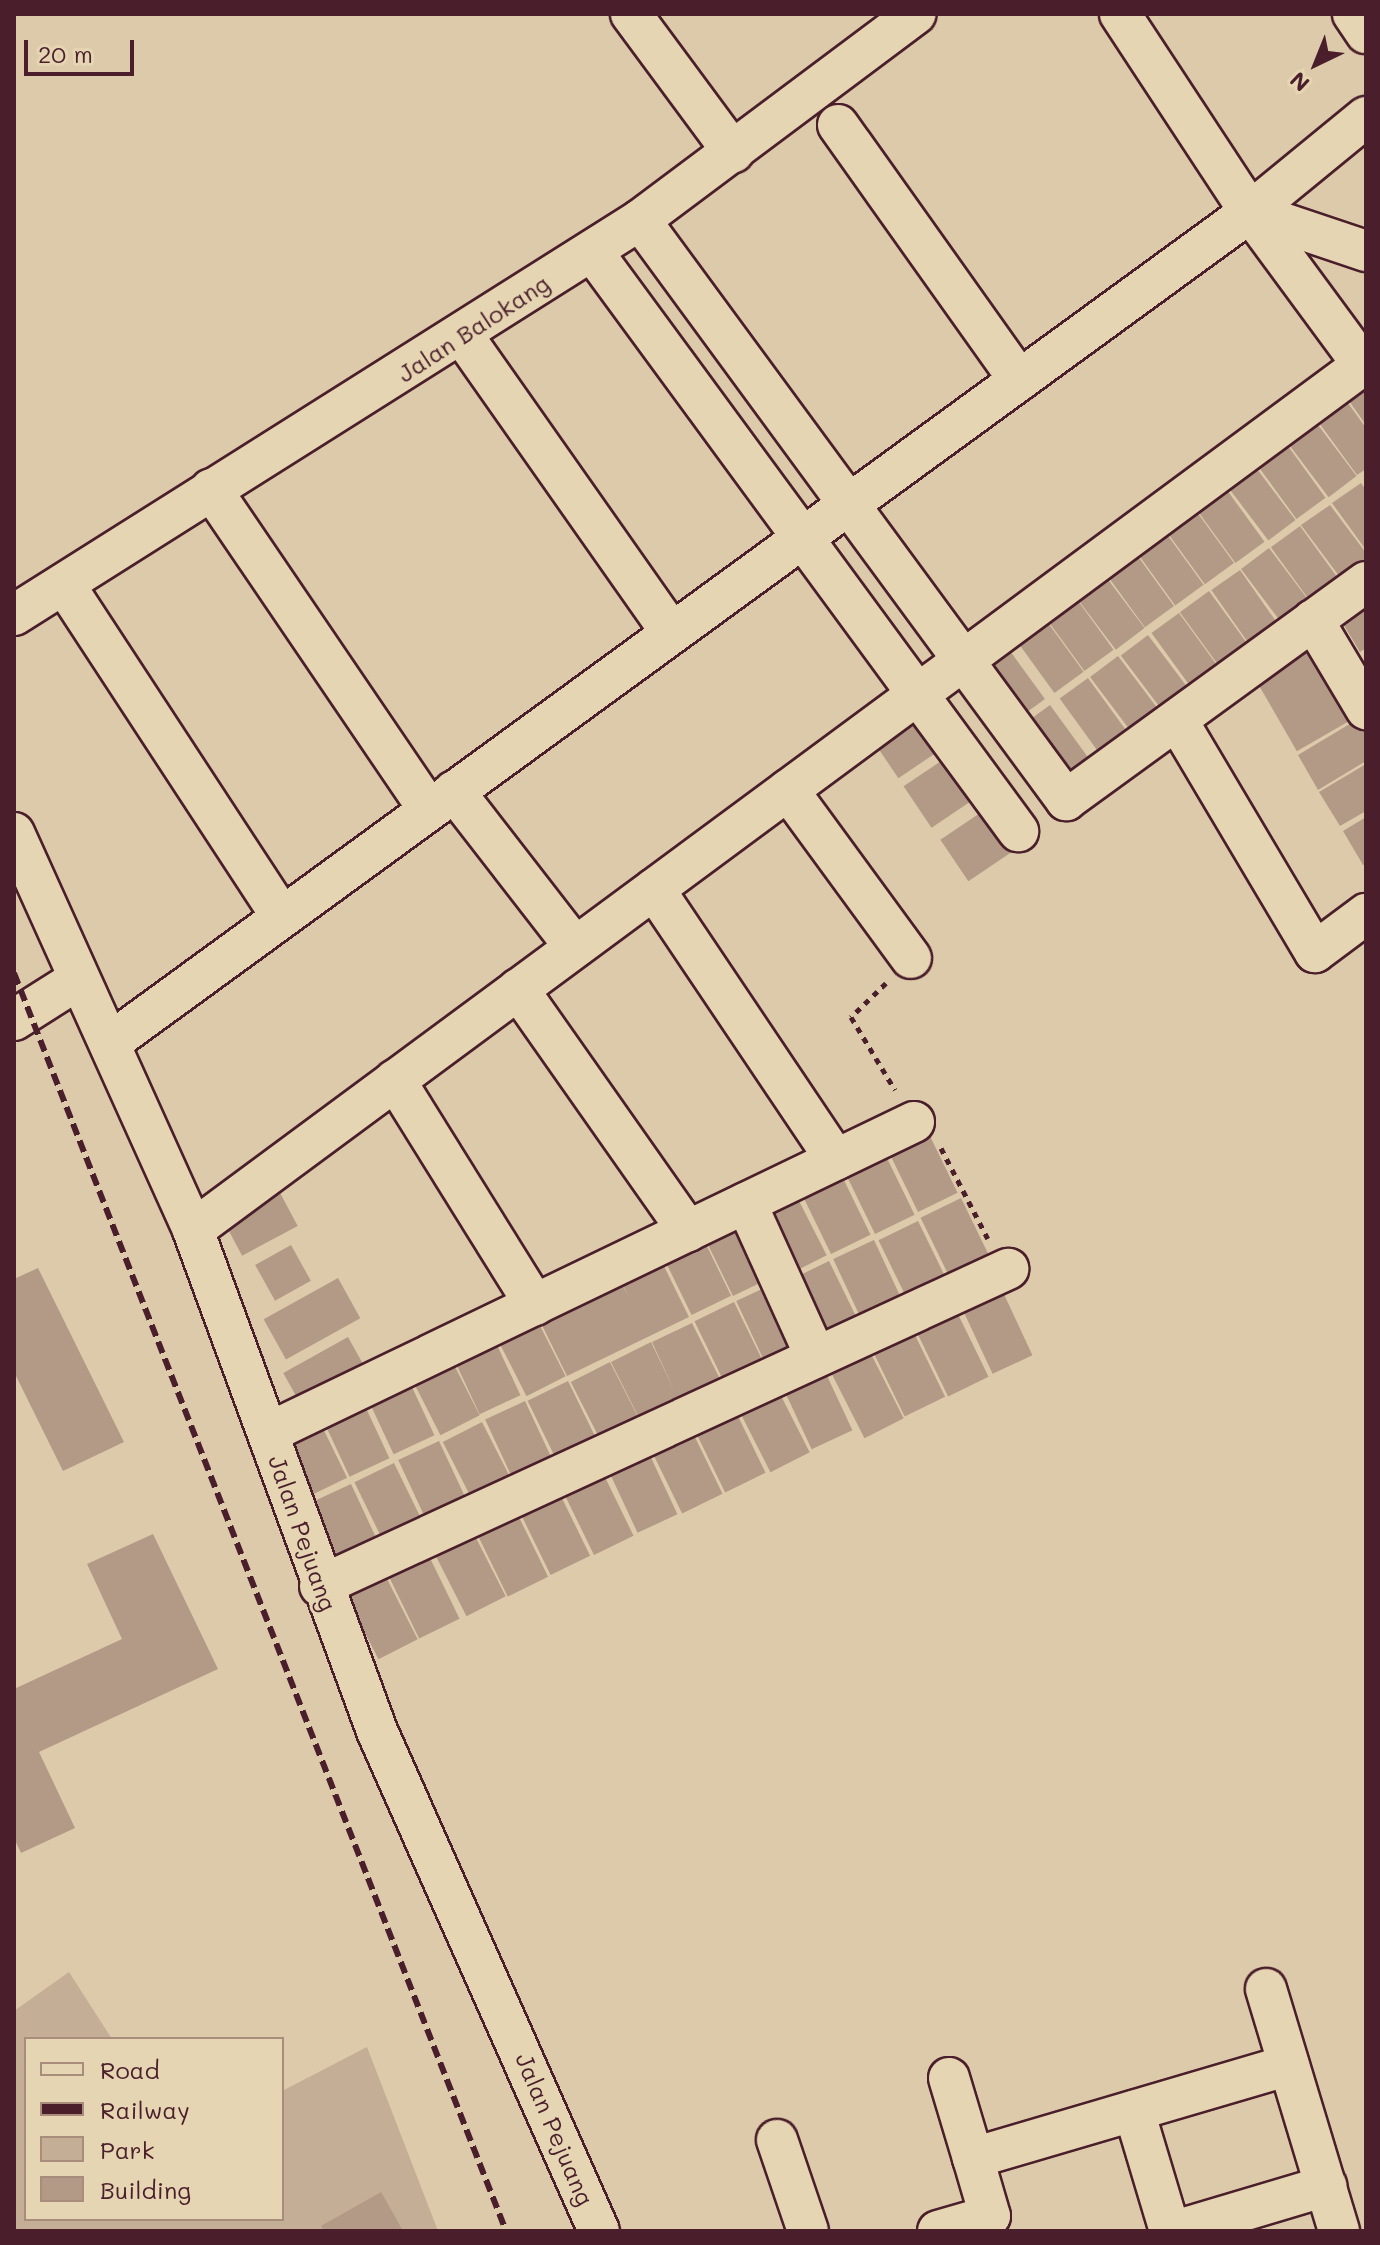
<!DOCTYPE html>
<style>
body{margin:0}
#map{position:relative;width:1380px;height:2245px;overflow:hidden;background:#ddcaaa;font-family:Mali,sans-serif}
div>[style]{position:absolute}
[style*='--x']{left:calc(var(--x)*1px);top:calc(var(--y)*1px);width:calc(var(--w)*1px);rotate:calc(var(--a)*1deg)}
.green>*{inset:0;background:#c4ae95}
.building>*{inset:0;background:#b39a86;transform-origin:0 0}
.path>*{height:5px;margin-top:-2.5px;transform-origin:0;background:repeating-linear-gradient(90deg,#4a1f2b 0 6px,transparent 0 12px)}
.roads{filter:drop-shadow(2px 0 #4a1f2b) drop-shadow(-2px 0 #4a1f2b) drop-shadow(0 2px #4a1f2b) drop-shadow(0 -2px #4a1f2b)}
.street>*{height:40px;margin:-20px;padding:0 20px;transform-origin:20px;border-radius:20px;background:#e6d5b2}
.rail>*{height:6px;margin-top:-3px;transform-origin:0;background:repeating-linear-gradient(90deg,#4a1f2b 0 12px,transparent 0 18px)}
span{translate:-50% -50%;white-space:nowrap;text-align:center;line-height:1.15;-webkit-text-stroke:6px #e6d5b2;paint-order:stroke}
.street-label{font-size:24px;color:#4a1f2b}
.frame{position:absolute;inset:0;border:16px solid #4a1f2b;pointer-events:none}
.legend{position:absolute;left:24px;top:2037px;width:260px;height:184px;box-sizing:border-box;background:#e6d5b2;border:2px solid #a88c7c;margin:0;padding:10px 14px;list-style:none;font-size:24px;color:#4a1f2b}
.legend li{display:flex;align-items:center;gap:16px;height:40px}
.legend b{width:40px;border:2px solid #a88c7c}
.north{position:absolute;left:1276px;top:24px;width:80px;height:80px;-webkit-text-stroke:6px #e6d5b2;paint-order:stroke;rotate:223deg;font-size:22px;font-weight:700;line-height:32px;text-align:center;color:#4a1f2b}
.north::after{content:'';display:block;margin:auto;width:28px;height:36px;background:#4a1f2b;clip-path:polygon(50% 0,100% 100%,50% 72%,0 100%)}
.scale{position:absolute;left:24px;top:40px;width:110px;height:36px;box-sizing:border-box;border:4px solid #4a1f2b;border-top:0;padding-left:10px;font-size:24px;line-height:28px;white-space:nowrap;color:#4a1f2b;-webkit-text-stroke:6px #e6d5b2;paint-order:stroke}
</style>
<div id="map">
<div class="green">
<div style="clip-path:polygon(69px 1972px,112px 2039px,26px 2039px,26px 2219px,282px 2219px,282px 2091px,367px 2047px,438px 2231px,14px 2231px,14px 2011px)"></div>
</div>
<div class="building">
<div style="clip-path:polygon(1366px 385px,1366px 425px,1347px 398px)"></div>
<div style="clip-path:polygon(1345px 399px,1366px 428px,1366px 469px,1357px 475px,1317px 420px)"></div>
<div style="left:1315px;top:421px;width:69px;height:35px;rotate:53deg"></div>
<div style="left:1285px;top:442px;width:69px;height:36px;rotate:54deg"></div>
<div style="left:1254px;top:465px;width:69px;height:34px;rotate:53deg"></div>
<div style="clip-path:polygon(1361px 483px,1366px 490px,1366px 550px,1332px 503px)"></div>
<div style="left:1224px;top:486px;width:69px;height:36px;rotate:54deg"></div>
<div style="clip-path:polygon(1330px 505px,1366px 553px,1366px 568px,1345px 584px,1301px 525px)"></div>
<div style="left:1194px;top:508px;width:68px;height:36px;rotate:54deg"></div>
<div style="left:1300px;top:526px;width:73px;height:36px;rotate:54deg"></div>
<div style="left:1163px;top:529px;width:69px;height:35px;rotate:54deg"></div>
<div style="left:1269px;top:548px;width:74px;height:35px;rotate:53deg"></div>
<div style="left:1134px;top:551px;width:68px;height:36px;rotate:54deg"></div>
<div style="left:1240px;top:570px;width:72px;height:35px;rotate:55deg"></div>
<div style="left:1103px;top:573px;width:69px;height:36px;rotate:53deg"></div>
<div style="left:1209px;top:591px;width:73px;height:36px;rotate:54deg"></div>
<div style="left:1073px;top:594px;width:69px;height:36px;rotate:54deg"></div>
<div style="clip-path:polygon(1366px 601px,1366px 648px,1360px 652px,1339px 617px)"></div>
<div style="left:1179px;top:613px;width:73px;height:34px;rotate:54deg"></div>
<div style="left:1043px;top:616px;width:69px;height:36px;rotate:54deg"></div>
<div style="left:1148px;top:635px;width:73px;height:34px;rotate:53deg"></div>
<div style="left:1005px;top:644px;width:68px;height:35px;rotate:54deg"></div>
<div style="left:1317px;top:646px;width:81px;height:70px;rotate:60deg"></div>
<div style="left:1118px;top:656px;width:74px;height:35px;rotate:53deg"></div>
<div style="left:1088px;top:678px;width:73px;height:35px;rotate:54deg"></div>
<div style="left:1050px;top:705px;width:74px;height:35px;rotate:54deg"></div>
<div style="left:916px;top:706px;width:50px;height:55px;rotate:56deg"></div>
<div style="clip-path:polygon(1358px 719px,1366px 732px,1366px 761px,1318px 790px,1298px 755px)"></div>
<div style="left:950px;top:755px;width:50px;height:56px;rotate:56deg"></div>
<div style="clip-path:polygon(1366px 764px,1366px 811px,1340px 826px,1319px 792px)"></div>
<div style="left:986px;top:809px;width:50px;height:55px;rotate:56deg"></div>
<div style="clip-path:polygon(1366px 817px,1366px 864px,1363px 865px,1343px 831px)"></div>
<div style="left:926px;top:1128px;width:72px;height:44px;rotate:64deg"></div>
<div style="left:883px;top:1150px;width:72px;height:44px;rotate:64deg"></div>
<div style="left:839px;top:1170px;width:72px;height:44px;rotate:64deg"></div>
<div style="left:278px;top:1189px;width:42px;height:63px;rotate:62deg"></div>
<div style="left:794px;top:1191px;width:72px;height:45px;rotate:63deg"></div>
<div style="left:961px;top:1198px;width:72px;height:45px;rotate:64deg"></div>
<div style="left:741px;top:1212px;width:72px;height:44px;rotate:64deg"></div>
<div style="left:918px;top:1221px;width:71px;height:44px;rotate:64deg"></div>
<div style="left:700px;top:1232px;width:71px;height:44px;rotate:64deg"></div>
<div style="left:874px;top:1240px;width:72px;height:45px;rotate:65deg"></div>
<div style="left:291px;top:1245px;width:41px;height:41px;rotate:61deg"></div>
<div style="clip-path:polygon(657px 1252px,689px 1317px,567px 1376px,535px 1311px,575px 1291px,585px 1311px,576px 1291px,616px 1272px,628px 1296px,617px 1271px)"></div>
<div style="left:829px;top:1261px;width:72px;height:45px;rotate:64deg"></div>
<div style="clip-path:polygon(38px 1268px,124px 1442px,63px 1471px,14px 1372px,14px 1279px)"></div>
<div style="left:338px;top:1278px;width:46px;height:85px;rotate:61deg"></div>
<div style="left:777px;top:1282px;width:73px;height:45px;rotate:65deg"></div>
<div style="left:1002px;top:1290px;width:72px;height:44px;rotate:65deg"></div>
<div style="left:734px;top:1302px;width:72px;height:44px;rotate:64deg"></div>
<div style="left:533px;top:1312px;width:72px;height:44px;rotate:63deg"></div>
<div style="left:957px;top:1312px;width:72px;height:45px;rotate:64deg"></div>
<div style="clip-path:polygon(692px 1323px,724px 1387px,643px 1426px,611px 1362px,651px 1342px,675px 1392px,652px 1342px)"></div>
<div style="left:490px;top:1330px;width:72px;height:45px;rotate:65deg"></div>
<div style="left:914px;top:1333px;width:71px;height:45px;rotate:64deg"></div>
<div style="left:348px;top:1337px;width:35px;height:74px;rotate:61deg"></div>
<div style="left:447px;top:1351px;width:72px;height:44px;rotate:63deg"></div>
<div style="left:871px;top:1354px;width:72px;height:44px;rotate:63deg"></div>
<div style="left:610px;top:1362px;width:72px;height:44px;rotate:63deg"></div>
<div style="left:822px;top:1365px;width:72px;height:45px;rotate:65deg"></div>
<div style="left:404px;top:1370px;width:72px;height:45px;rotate:65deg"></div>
<div style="left:568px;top:1381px;width:73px;height:45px;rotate:64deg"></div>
<div style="left:777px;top:1388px;width:72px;height:44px;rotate:63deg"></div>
<div style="left:359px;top:1393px;width:72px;height:44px;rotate:65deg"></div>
<div style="left:525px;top:1401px;width:72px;height:44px;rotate:65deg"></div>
<div style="left:734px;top:1408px;width:72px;height:45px;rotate:64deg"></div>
<div style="left:316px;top:1414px;width:71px;height:44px;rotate:64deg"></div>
<div style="left:482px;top:1422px;width:72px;height:44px;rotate:63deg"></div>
<div style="left:691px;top:1429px;width:72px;height:45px;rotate:64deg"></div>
<div style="left:439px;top:1441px;width:72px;height:45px;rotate:65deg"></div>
<div style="left:647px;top:1449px;width:72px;height:44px;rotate:65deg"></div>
<div style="left:394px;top:1463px;width:72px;height:44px;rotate:64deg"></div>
<div style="left:602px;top:1471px;width:72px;height:44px;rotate:64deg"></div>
<div style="left:351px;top:1484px;width:72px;height:44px;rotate:65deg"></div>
<div style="left:559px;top:1492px;width:71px;height:44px;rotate:64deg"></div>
<div style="left:517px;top:1513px;width:71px;height:45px;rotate:64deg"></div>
<div style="left:473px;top:1532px;width:72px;height:44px;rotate:63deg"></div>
<div style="clip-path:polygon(153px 1534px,218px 1669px,39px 1752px,75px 1828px,21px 1853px,14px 1838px,14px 1689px,122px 1639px,87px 1564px)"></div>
<div style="left:428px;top:1554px;width:72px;height:45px;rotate:64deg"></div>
<div style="left:385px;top:1575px;width:72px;height:44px;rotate:63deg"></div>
<div style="clip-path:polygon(381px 2192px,403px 2231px,324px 2231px,321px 2226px)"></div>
</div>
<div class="path">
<div style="--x:886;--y:983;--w:49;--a:135.8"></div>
<div style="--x:851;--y:1017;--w:85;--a:58.9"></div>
<div style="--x:941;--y:1148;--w:102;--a:62.7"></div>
</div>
<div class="roads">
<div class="street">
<div style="--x:631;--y:14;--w:172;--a:53.5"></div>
<div style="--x:1120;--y:14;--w:237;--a:56.7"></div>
<div style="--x:1250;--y:212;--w:122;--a:18.6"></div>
<div style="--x:1353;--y:14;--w:23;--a:56"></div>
<div style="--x:838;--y:125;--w:313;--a:54.6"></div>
<div style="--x:640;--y:220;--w:720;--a:53.7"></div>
<div style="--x:1066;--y:800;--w:371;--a:-36"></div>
<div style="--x:592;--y:251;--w:720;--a:53.7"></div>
<div style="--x:463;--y:336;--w:363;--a:54.9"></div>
<div style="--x:211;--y:489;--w:388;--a:55.8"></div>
<div style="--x:64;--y:584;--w:398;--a:56.8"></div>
<div style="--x:14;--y:615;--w:740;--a:-32.25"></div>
<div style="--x:640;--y:220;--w:344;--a:-36.8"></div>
<div style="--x:1313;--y:620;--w:104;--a:59.2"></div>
<div style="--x:1177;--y:720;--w:270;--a:59.3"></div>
<div style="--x:1315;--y:952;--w:64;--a:-36.7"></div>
<div style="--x:788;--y:790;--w:208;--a:53.8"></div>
<div style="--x:454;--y:791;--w:197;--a:52.2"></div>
<div style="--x:14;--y:833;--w:435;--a:65.7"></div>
<div style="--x:193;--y:1230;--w:534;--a:69.83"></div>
<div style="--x:377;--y:1731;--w:547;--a:66.06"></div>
<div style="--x:654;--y:889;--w:326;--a:56.1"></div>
<div style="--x:518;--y:989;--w:296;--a:54.9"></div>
<div style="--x:14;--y:1020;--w:75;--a:-32.4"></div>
<div style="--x:111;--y:1042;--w:1409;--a:-36.08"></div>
<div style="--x:1250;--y:212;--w:150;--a:-39.3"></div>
<div style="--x:395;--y:1080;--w:265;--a:58.1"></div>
<div style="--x:746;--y:1203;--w:169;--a:65.6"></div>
<div style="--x:193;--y:1230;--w:1455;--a:-36.48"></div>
<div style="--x:1363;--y:365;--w:190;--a:-126.4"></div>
<div style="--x:268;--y:1433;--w:717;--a:-25.71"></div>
<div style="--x:320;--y:1586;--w:758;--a:-24.74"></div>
<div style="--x:1266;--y:1989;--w:253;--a:73.2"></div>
<div style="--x:949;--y:2078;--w:84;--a:73.3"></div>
<div style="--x:1134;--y:2111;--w:125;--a:73.3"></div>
<div style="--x:777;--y:2140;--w:96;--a:71.2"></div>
<div style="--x:938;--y:2231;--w:54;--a:-16.1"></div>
<div style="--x:990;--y:2216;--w:60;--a:-106.3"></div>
<div style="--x:973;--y:2158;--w:329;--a:-16.4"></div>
<div style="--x:1175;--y:2231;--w:158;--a:-16.6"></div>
</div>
</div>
<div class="rail">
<div style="--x:14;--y:973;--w:1351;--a:68.64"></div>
</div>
<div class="street-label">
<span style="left:473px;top:328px;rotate:-33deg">Jalan Balokang</span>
<span style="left:303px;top:1533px;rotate:71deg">Jalan Pejuang</span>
<span style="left:555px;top:2129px;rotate:67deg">Jalan Pejuang</span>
</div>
<div class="frame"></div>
<ul class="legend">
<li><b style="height:10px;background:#e6d5b2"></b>Road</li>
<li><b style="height:10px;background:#4a1f2b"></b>Railway</li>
<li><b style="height:22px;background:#c4ae95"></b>Park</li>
<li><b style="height:22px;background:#b39a86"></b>Building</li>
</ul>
<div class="north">N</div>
<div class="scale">20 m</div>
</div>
